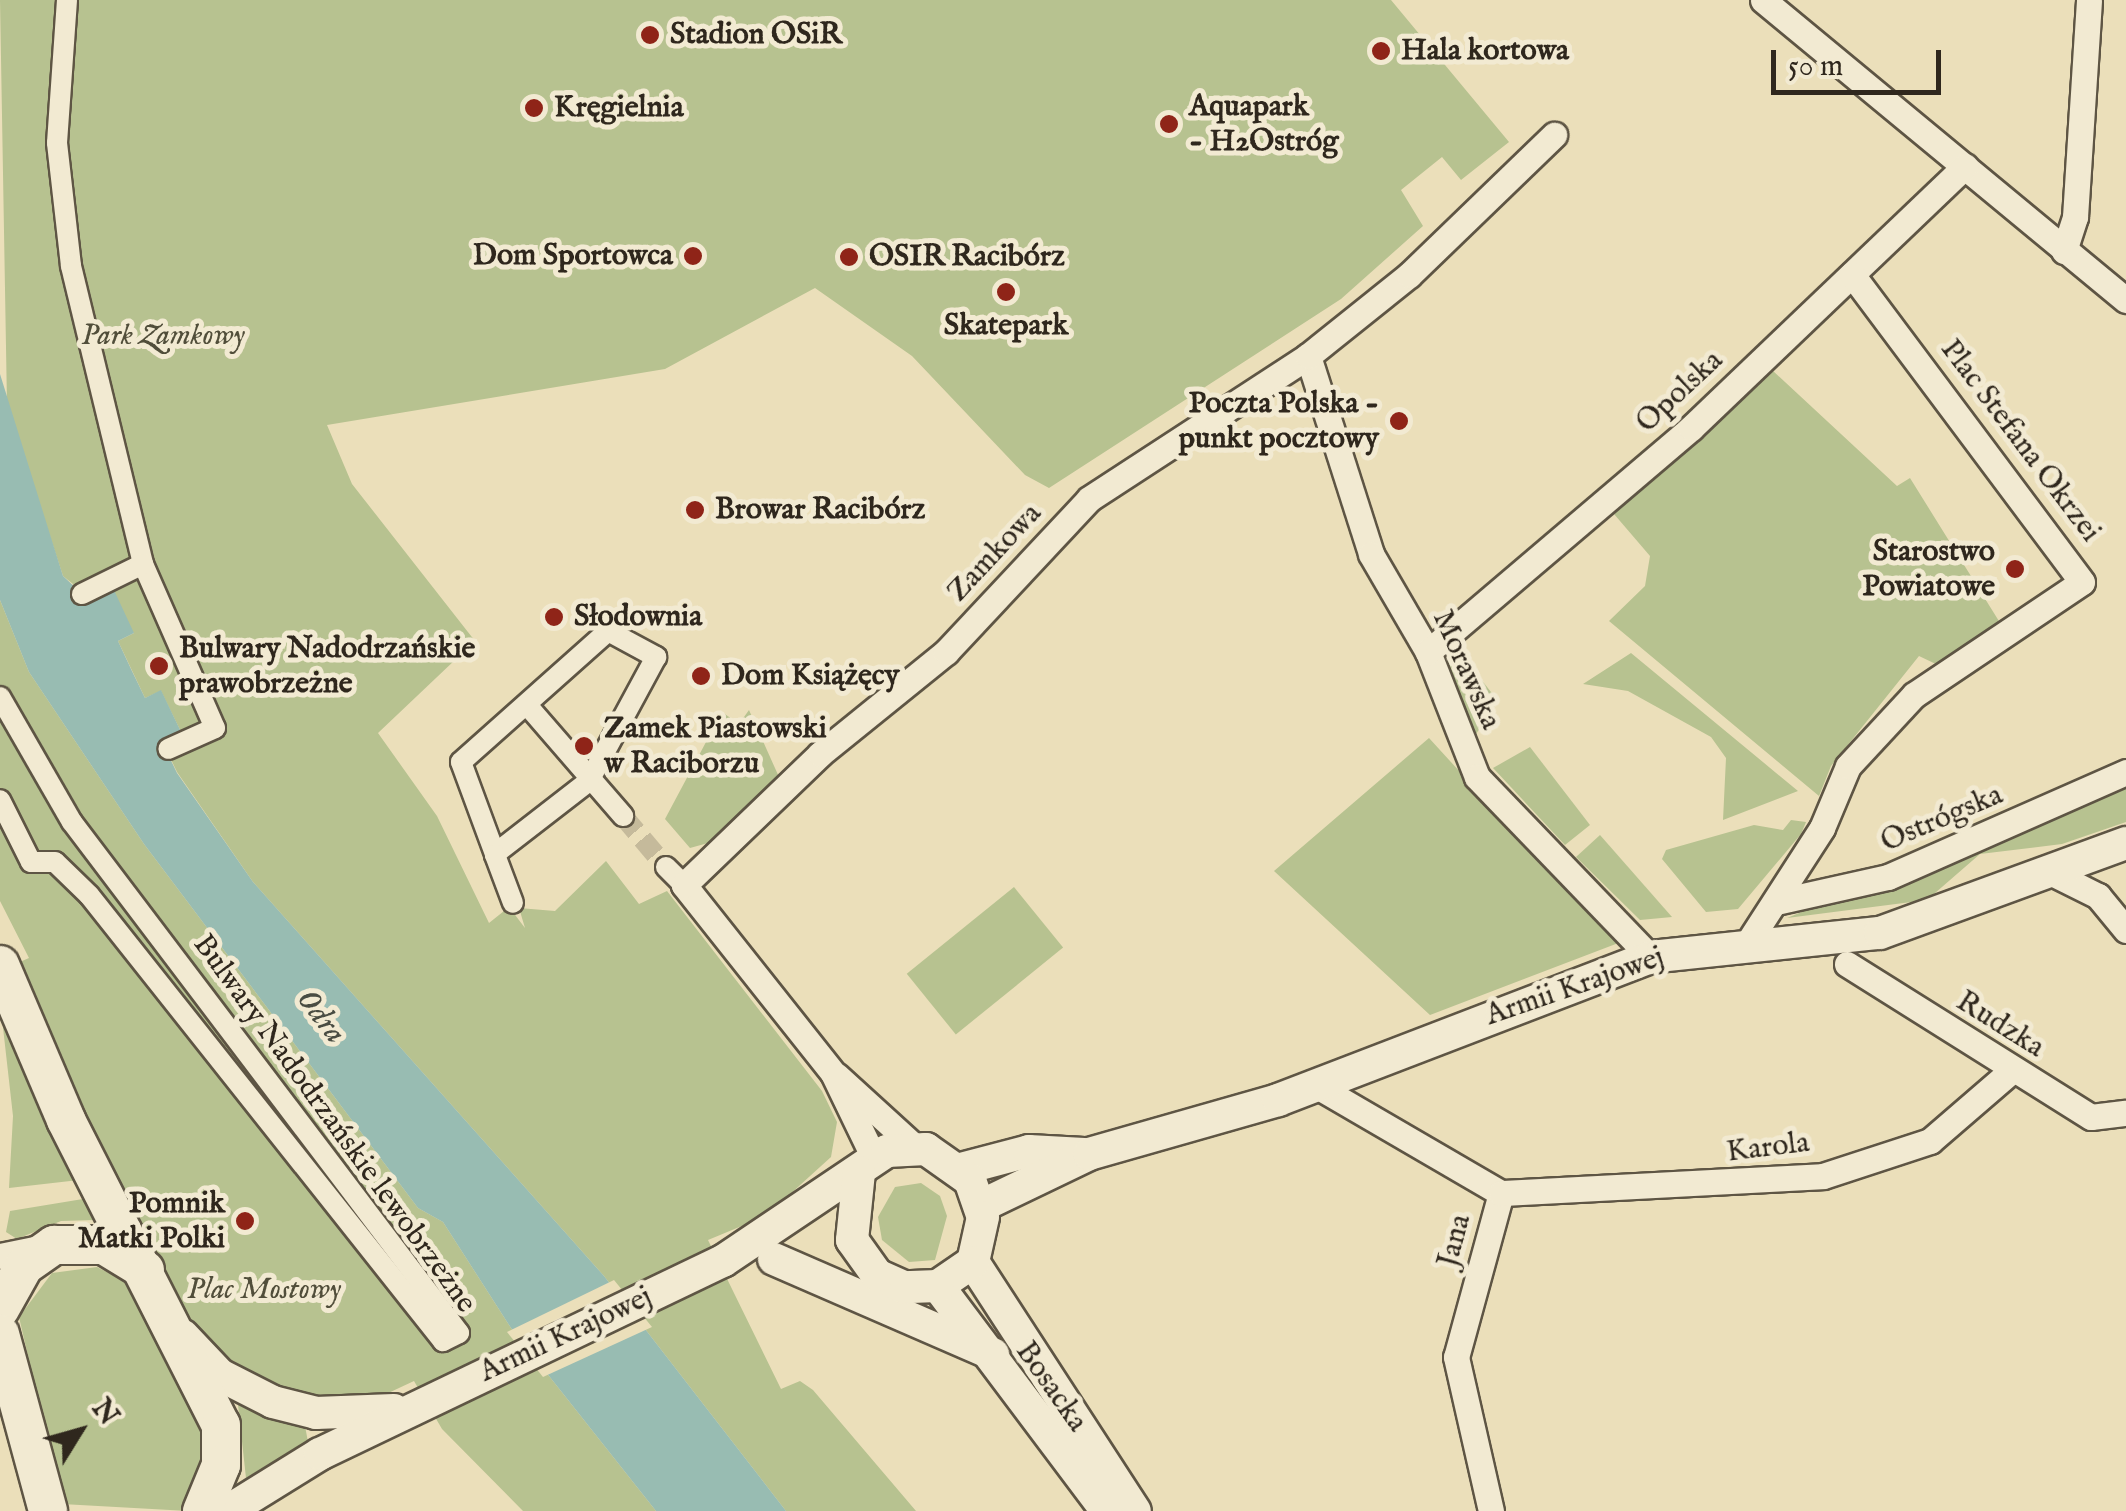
<!DOCTYPE html>
<meta charset="utf-8">
<style>
body{margin:0}
#map{position:relative;width:2126px;height:1511px;overflow:hidden;background:#ebdfba;font-family:"IM FELL English",serif}
div>[style]{position:absolute}
[style*='--x']{left:calc(var(--x)*1px);top:calc(var(--y)*1px);width:calc(var(--w)*1px);rotate:calc(var(--a)*1deg)}
.green>*{inset:0;background:#b7c290;transform-origin:0 0}
.water>*{inset:0;background:#98bcb2}
.pier>*{inset:0;background:#ebdfba}
.pedestrian-tunnel>*{height:20px;margin-top:-10px;transform-origin:0;background:repeating-linear-gradient(90deg,#c5ba9b 0 20px,transparent 0 30px)}
.roads{filter:drop-shadow(2px 0 #5e5544) drop-shadow(-2px 0 #5e5544) drop-shadow(0 2px #5e5544) drop-shadow(0 -2px #5e5544)}
.pedestrian>*{height:20px;margin:-10px;padding:0 10px;transform-origin:10px;border-radius:10px;background:#f2ead2}
.minor>*{height:25px;margin:-12.5px;padding:0 12.5px;transform-origin:12.5px;border-radius:12.5px;background:#f2ead2}
.tertiary>*{height:32px;margin:-16px;padding:0 16px;transform-origin:16px;border-radius:16px;background:#f2ead2}
.secondary>*{height:38px;margin:-19px;padding:0 19px;transform-origin:19px;border-radius:19px;background:#f2ead2}
.dots>*{width:28px;height:28px;translate:-50% -50%;box-sizing:border-box;border:5px solid #f2ead2;border-radius:50%}
span{translate:-50% -50%;white-space:nowrap;text-align:center;line-height:1.15;-webkit-text-stroke:10px #f2ead2;paint-order:stroke}
.poi-label{font-size:30px;color:#2f271d;font-weight:700}
.left{translate:0 -50%;text-align:left}
.right{translate:-100% -50%;text-align:right}
.park-label{font-size:30px;color:#514e3a;font-style:italic}
.street-label{font-size:30px;color:#2f271d}
.water-label{font-size:32px;color:#494c42;font-style:italic}
.north{position:absolute;left:30px;top:1381px;width:100px;height:100px;-webkit-text-stroke:8px #f2ead2;paint-order:stroke;rotate:53deg;font-size:28px;font-weight:700;line-height:40px;text-align:center;color:#2f271d}
.north::after{content:'';display:block;margin:auto;width:35px;height:45px;background:#2f271d;clip-path:polygon(50% 0,100% 100%,50% 72%,0 100%)}
.scale{position:absolute;left:1771px;top:50px;width:170px;height:45px;box-sizing:border-box;border:5px solid #2f271d;border-top:0;padding-left:12px;font-size:30px;line-height:35px;white-space:nowrap;color:#2f271d;-webkit-text-stroke:8px #f2ead2;paint-order:stroke}
</style>
<div id="map">
<div class="green">
<div style="clip-path:polygon(0 0,1391px 0,1509px 142px,1461px 180px,1442px 157px,1401px 190px,1423px 226px,1341px 299px,1049px 488px,1025px 475px,912px 356px,815px 288px,665px 369px,327px 425px,352px 484px,475px 641px,378px 733px,437px 816px,489px 923px,509px 907px,525px 928px,519px 908px,555px 911px,606px 861px,639px 904px,667px 891px,822px 1091px,837px 1122px,831px 1157px,766px 1216px,708px 1240px,781px 1389px,800px 1381px,813px 1390px,916px 1511px,786px 1511px,604px 1276px,253px 882px,177px 772px,164px 745px,183px 736px,161px 691px,145px 698px,118px 641px,134px 633px,63px 576px,7px 405px)"></div>
<div style="clip-path:polygon(1772px 370px,1897px 486px,1910px 478px,2002px 626px,1940px 666px,1919px 656px,1831px 766px,1819px 796px,1609px 621px,1645px 586px,1650px 556px,1614px 514px)"></div>
<div style="clip-path:polygon(0 600px,29px 672px,144px 844px,418px 1208px,443px 1222px,511px 1328px,656px 1511px,523px 1511px,442px 1429px,414px 1381px,384px 1395px,318px 1402px,249px 1376px,196px 1328px,108px 1173px,13px 965px,29px 958px,0 901px)"></div>
<div style="clip-path:polygon(1459px 651px,1498px 701px,1474px 737px,1445px 664px)"></div>
<div style="clip-path:polygon(1631px 653px,1798px 791px,1723px 820px,1726px 758px,1711px 737px,1628px 691px,1583px 684px)"></div>
<div style="clip-path:polygon(749px 710px,779px 777px,708px 843px,690px 848px,665px 819px,722px 712px,739px 724px)"></div>
<div style="clip-path:polygon(1429px 738px,1513px 830px,1621px 942px,1430px 1015px,1274px 871px)"></div>
<div style="clip-path:polygon(1530px 747px,1590px 825px,1565px 845px,1493px 768px)"></div>
<div style="clip-path:polygon(2126px 778px,2126px 822px,2062px 844px,1980px 854px,1927px 900px,1787px 918px)"></div>
<div style="clip-path:polygon(1791px 820px,1806px 822px,1801px 834px,1738px 909px,1706px 912px,1662px 859px,1666px 850px,1754px 825px,1783px 830px)"></div>
<div style="clip-path:polygon(1600px 835px,1672px 917px,1640px 920px,1576px 857px)"></div>
<div style="left:1014px;top:887px;width:78px;height:138px;rotate:51deg"></div>
<div style="clip-path:polygon(0 1001px,79px 1180px,9px 1188px,13px 1116px)"></div>
<div style="clip-path:polygon(921px 1183px,940px 1196px,947px 1216px,935px 1260px,909px 1262px,882px 1240px,878px 1217px,895px 1187px)"></div>
<div style="clip-path:polygon(89px 1198px,95px 1220px,61px 1221px,17px 1239px,6px 1232px,10px 1211px)"></div>
<div style="clip-path:polygon(97px 1267px,132px 1285px,212px 1433px,188px 1511px,62px 1504px,19px 1317px,52px 1273px)"></div>
<div style="clip-path:polygon(238px 1405px,305px 1426px,308px 1442px,246px 1478px)"></div>
</div>
<div class="water">
<div style="clip-path:polygon(0 374px,63px 576px,77px 589px,113px 588px,134px 633px,118px 641px,131px 669px,145px 698px,161px 690px,183px 736px,164px 746px,177px 773px,253px 882px,604px 1276px,786px 1511px,656px 1511px,511px 1328px,443px 1222px,418px 1208px,144px 844px,29px 672px,0 600px)"></div>
</div>
<div class="pier">
<div style="clip-path:polygon(614px 1280px,652px 1327px,543px 1377px,507px 1332px)"></div>
</div>
<div class="pedestrian-tunnel">
<div style="--x:623;--y:816;--w:67;--a:49.9"></div>
</div>
<div class="roads">
<div class="pedestrian">
<div style="--x:67;--y:0;--w:143;--a:94"></div>
<div style="--x:57;--y:143;--w:124;--a:83.5"></div>
<div style="--x:71;--y:266;--w:307;--a:76.4"></div>
<div style="--x:143;--y:564;--w:179;--a:66.3"></div>
<div style="--x:215;--y:728;--w:51;--a:155.9"></div>
<div style="--x:82;--y:594;--w:68;--a:-26.2"></div>
<div style="--x:0;--y:697;--w:144;--a:60.1"></div>
<div style="--x:72;--y:822;--w:641;--a:52.86"></div>
<div style="--x:459;--y:1333;--w:18;--a:153"></div>
<div style="--x:443;--y:1341;--w:569;--a:-128.44"></div>
<div style="--x:89;--y:895;--w:47;--a:-135.9"></div>
<div style="--x:55;--y:862;--w:24;--a:180"></div>
<div style="--x:31;--y:862;--w:69;--a:-116.6"></div>
<div style="--x:527;--y:705;--w:147;--a:49.1"></div>
<div style="--x:495;--y:854;--w:98;--a:-110.3"></div>
<div style="--x:461;--y:762;--w:197;--a:-41.7"></div>
<div style="--x:608;--y:631;--w:55;--a:28.4"></div>
<div style="--x:656;--y:657;--w:141;--a:118.4"></div>
<div style="--x:589;--y:781;--w:119;--a:142.2"></div>
<div style="--x:495;--y:854;--w:1;--a:90"></div>
<div style="--x:495;--y:855;--w:51;--a:69.4"></div>
<div style="--x:666;--y:867;--w:25;--a:45"></div>
</div>
<div class="minor">
<div style="--x:1763;--y:0;--w:471;--a:39.6"></div>
<div style="--x:2064;--y:251;--w:36;--a:-72"></div>
<div style="--x:2075;--y:217;--w:217;--a:-86.3"></div>
<div style="--x:1308;--y:356;--w:208;--a:72.3"></div>
<div style="--x:1371;--y:554;--w:113;--a:59.8"></div>
<div style="--x:1428;--y:652;--w:134;--a:68.6"></div>
<div style="--x:1477;--y:777;--w:250;--a:46.1"></div>
<div style="--x:1428;--y:652;--w:345;--a:-40.4"></div>
<div style="--x:1691;--y:428;--w:379;--a:-43.7"></div>
<div style="--x:2050;--y:872;--w:54;--a:26.6"></div>
<div style="--x:2098;--y:896;--w:44;--a:50.5"></div>
<div style="--x:1776;--y:902;--w:115;--a:-12.6"></div>
<div style="--x:1888;--y:877;--w:260;--a:-23.8"></div>
<div style="--x:1747;--y:944;--w:138;--a:-57.1"></div>
<div style="--x:1822;--y:828;--w:67;--a:-67.2"></div>
<div style="--x:1848;--y:766;--w:97;--a:-47.1"></div>
<div style="--x:1914;--y:695;--w:202;--a:-33.9"></div>
<div style="--x:2082;--y:582;--w:384;--a:-126.8"></div>
<div style="--x:1847;--y:964;--w:288;--a:32.1"></div>
<div style="--x:2091;--y:1117;--w:35;--a:-7"></div>
<div style="--x:837;--y:1076;--w:105;--a:42.3"></div>
<div style="--x:1317;--y:1086;--w:213;--a:30.2"></div>
<div style="--x:1501;--y:1193;--w:170;--a:105.3"></div>
<div style="--x:1456;--y:1357;--w:158;--a:77.2"></div>
<div style="--x:874;--y:1158;--w:94;--a:-115.8"></div>
<div style="--x:833;--y:1073;--w:240;--a:-128.4"></div>
<div style="--x:684;--y:885;--w:189;--a:-43.9"></div>
<div style="--x:820;--y:754;--w:162;--a:-39"></div>
<div style="--x:946;--y:652;--w:209;--a:-46.9"></div>
<div style="--x:1089;--y:499;--w:262;--a:-33.1"></div>
<div style="--x:1308;--y:356;--w:129;--a:-38.7"></div>
<div style="--x:1409;--y:275;--w:202;--a:-44"></div>
<div style="--x:1501;--y:1193;--w:322;--a:-3"></div>
<div style="--x:1823;--y:1176;--w:113;--a:-18.1"></div>
<div style="--x:1930;--y:1141;--w:106;--a:-40.8"></div>
<div style="--x:0;--y:1256;--w:45;--a:-11.6"></div>
</div>
<div class="tertiary">
<div style="--x:961;--y:1169;--w:70;--a:-14.8"></div>
<div style="--x:1029;--y:1151;--w:55;--a:3.1"></div>
<div style="--x:981;--y:1206;--w:120;--a:-25.7"></div>
<div style="--x:1089;--y:1154;--w:197;--a:-15.9"></div>
<div style="--x:1278;--y:1100;--w:399;--a:-21"></div>
<div style="--x:1650;--y:957;--w:231;--a:-6"></div>
<div style="--x:1880;--y:933;--w:262;--a:-20.1"></div>
<div style="--x:774;--y:1259;--w:239;--a:23.5"></div>
<div style="--x:973;--y:1262;--w:297;--a:57"></div>
<div style="--x:938;--y:1286;--w:281;--a:53.1"></div>
<div style="--x:183;--y:1336;--w:54;--a:46.5"></div>
<div style="--x:220;--y:1375;--w:59;--a:27"></div>
<div style="--x:273;--y:1402;--w:44;--a:14.3"></div>
<div style="--x:316;--y:1413;--w:78;--a:-2.2"></div>
<div style="--x:228;--y:1511;--w:108;--a:-31.8"></div>
<div style="--x:320;--y:1454;--w:447;--a:-25.6"></div>
<div style="--x:723;--y:1261;--w:197;--a:-33.9"></div>
<div style="--x:887;--y:1151;--w:39;--a:-3"></div>
<div style="--x:926;--y:1149;--w:54;--a:35.2"></div>
<div style="--x:970;--y:1180;--w:39;--a:71"></div>
<div style="--x:983;--y:1217;--w:46;--a:102.5"></div>
<div style="--x:973;--y:1262;--w:42;--a:145.6"></div>
<div style="--x:938;--y:1286;--w:34;--a:178"></div>
<div style="--x:904;--y:1287;--w:30;--a:-156"></div>
<div style="--x:877;--y:1275;--w:43;--a:-125.5"></div>
<div style="--x:852;--y:1240;--w:68;--a:-84.1"></div>
</div>
<div class="secondary">
<div style="--x:0;--y:965;--w:168;--a:66.9"></div>
<div style="--x:66;--y:1120;--w:342;--a:63.1"></div>
<div style="--x:221;--y:1425;--w:40;--a:90"></div>
<div style="--x:221;--y:1465;--w:50;--a:112.4"></div>
<div style="--x:0;--y:1309;--w:49;--a:-60.8"></div>
<div style="--x:24;--y:1266;--w:37;--a:-35"></div>
<div style="--x:54;--y:1245;--w:50;--a:0"></div>
<div style="--x:104;--y:1245;--w:48;--a:31.4"></div>
<div style="--x:0;--y:1334;--w:183;--a:74.8"></div>
</div>
</div>
<div class="dots">
<div style="left:650px;top:35px;background:#8f2418"></div>
<div style="left:1381px;top:51px;background:#8f2418"></div>
<div style="left:534px;top:108px;background:#8f2418"></div>
<div style="left:1169px;top:124px;background:#8f2418"></div>
<div style="left:693px;top:256px;background:#8f2418"></div>
<div style="left:849px;top:257px;background:#8f2418"></div>
<div style="left:1006px;top:292px;background:#8f2418"></div>
<div style="left:1399px;top:421px;background:#8f2418"></div>
<div style="left:695px;top:510px;background:#8f2418"></div>
<div style="left:2015px;top:569px;background:#8f2418"></div>
<div style="left:554px;top:617px;background:#8f2418"></div>
<div style="left:159px;top:666px;background:#8f2418"></div>
<div style="left:701px;top:676px;background:#8f2418"></div>
<div style="left:584px;top:746px;background:#8f2418"></div>
<div style="left:245px;top:1221px;background:#8f2418"></div>
</div>
<div class="poi-label">
<span class="left" style="left:670px;top:35px">Stadion OSiR</span>
<span class="left" style="left:1401px;top:51px">Hala kortowa</span>
<span class="left" style="left:1189px;top:124px">Aquapark<br>- H2Ostróg</span>
<span class="left" style="left:554px;top:108px">Kręgielnia</span>
<span class="right" style="left:673px;top:256px">Dom Sportowca</span>
<span class="left" style="left:869px;top:257px">OSIR Racibórz</span>
<span style="left:1006px;top:326px">Skatepark</span>
<span class="right" style="left:1379px;top:421px">Poczta Polska -<br>punkt pocztowy</span>
<span class="left" style="left:715px;top:510px">Browar Racibórz</span>
<span class="right" style="left:1995px;top:569px">Starostwo<br>Powiatowe</span>
<span class="left" style="left:574px;top:617px">Słodownia</span>
<span class="left" style="left:179px;top:666px">Bulwary Nadodrzańskie<br>prawobrzeżne</span>
<span class="left" style="left:721px;top:676px">Dom Książęcy</span>
<span class="left" style="left:604px;top:746px">Zamek Piastowski<br>w Raciborzu</span>
<span class="right" style="left:225px;top:1221px">Pomnik<br>Matki Polki</span>
</div>
<div class="park-label">
<span style="left:163px;top:336px">Park Zamkowy</span>
<span style="left:264px;top:1290px">Plac Mostowy</span>
</div>
<div class="street-label">
<span style="left:1680px;top:392px;rotate:-43deg">Opolska</span>
<span style="left:2020px;top:441px;rotate:53deg">Plac Stefana Okrzei</span>
<span style="left:995px;top:553px;rotate:-47deg">Zamkowa</span>
<span style="left:1466px;top:670px;rotate:66deg">Morawska</span>
<span style="left:1942px;top:819px;rotate:-23deg">Ostrógska</span>
<span style="left:1575px;top:987px;rotate:-19deg">Armii Krajowej</span>
<span style="left:2000px;top:1025px;rotate:32deg">Rudzka</span>
<span style="left:334px;top:1124px;rotate:54deg">Bulwary Nadodrzańskie lewobrzeżne</span>
<span style="left:1768px;top:1148px;rotate:-7deg">Karola</span>
<span style="left:1455px;top:1241px;rotate:-75deg">Jana</span>
<span style="left:566px;top:1335px;rotate:-25deg">Armii Krajowej</span>
<span style="left:1051px;top:1387px;rotate:55deg">Bosacka</span>
</div>
<div class="water-label">
<span style="left:320px;top:1017px;rotate:52deg">Odra</span>
</div>
<div class="north">N</div>
<div class="scale">50 m</div>
</div>
